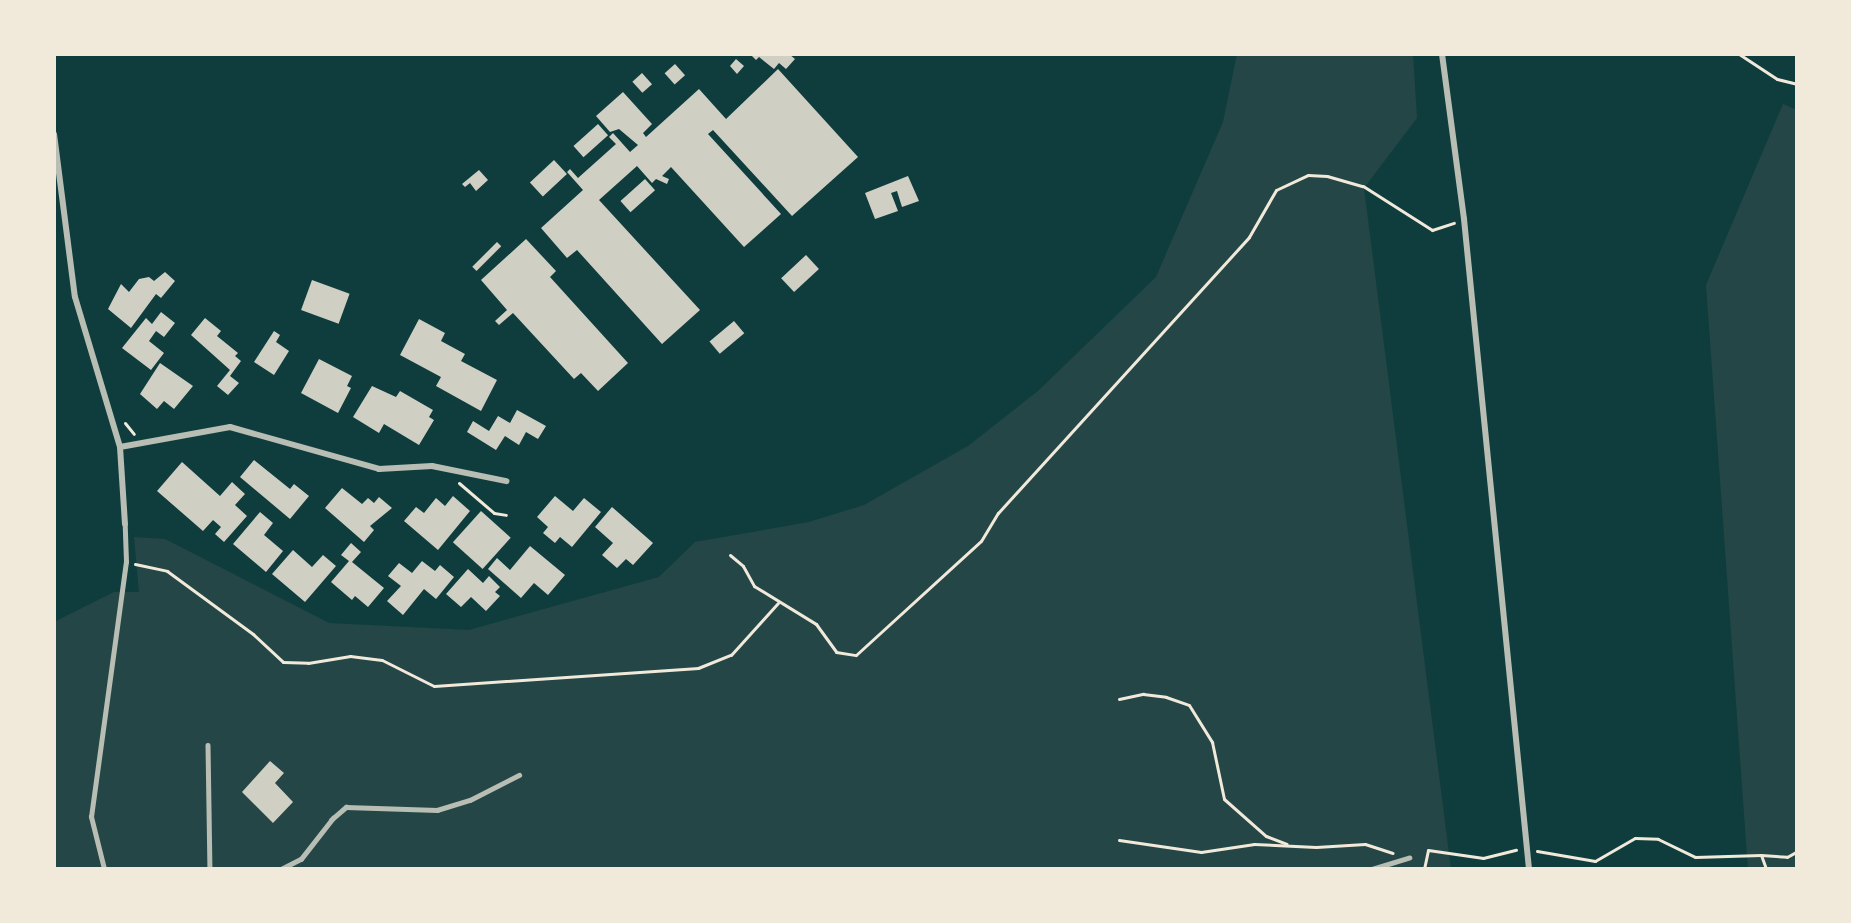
<!DOCTYPE html>
<style>
body{margin:0}
#map{position:relative;width:1851px;height:923px;overflow:hidden;background:#0f3d3e;font-family:Signika,sans-serif}
div>[style]{position:absolute}
[style*='--x']{left:calc(var(--x)*1px);top:calc(var(--y)*1px);width:calc(var(--w)*1px);rotate:calc(var(--a)*1deg)}
.green>*{inset:0;background:#244646}
.building>*{inset:0;background:#cfcfc3;transform-origin:0 0}
.path>*{height:3px;margin:-1.5px;padding:0 1.5px;transform-origin:1.5px;border-radius:1.5px;background:#f1e9da}
.service>*{height:4.5px;margin:-2.25px;padding:0 2.25px;transform-origin:2.25px;border-radius:2.25px;background:#b8beb3}
.minor>*{height:6px;margin:-3px;padding:0 3px;transform-origin:3px;border-radius:3px;background:#b8beb3}
span{translate:-50% -50%;white-space:nowrap;text-align:center;line-height:1.15;-webkit-text-stroke:5px #f1e9da;paint-order:stroke}
.frame{position:absolute;inset:0;border:56px solid #f1e9da;pointer-events:none}
</style>
<div id="map">
<div class="green">
<div style="clip-path:polygon(1237px 54px,1413px 54px,1417px 118px,1364px 188px,1451px 869px,54px 869px,54px 622px,114px 592px,139px 592px,134px 537px,165px 539px,329px 623px,469px 630px,659px 577px,695px 542px,809px 522px,864px 505px,968px 446px,1038px 391px,1156px 277px,1223px 122px)"></div>
<div style="clip-path:polygon(1783px 104px,1797px 110px,1797px 869px,1748px 869px,1706px 285px)"></div>
</div>
<div class="building">
<div style="clip-path:polygon(750px 54px,789px 54px,795px 59px,786px 69px,779px 63px,774px 69px,759px 57px,756px 60px)"></div>
<div style="clip-path:polygon(736px 59px,744px 66px,737px 74px,730px 66px)"></div>
<div style="left:675px;top:64px;width:15px;height:14px;rotate:48deg"></div>
<div style="clip-path:polygon(778px 69px,858px 157px,792px 216px,713px 130px,708px 134px,781px 214px,744px 247px,671px 167px,662px 176px,669px 179px,667px 184px,656px 179px,652px 183px,637px 166px,599px 200px,700px 310px,662px 344px,577px 250px,567px 258px,541px 228px,583px 190px,567px 172px,570px 169px,578px 178px,616px 144px,609px 137px,613px 133px,630px 152px,638px 145px,619px 129px,610px 132px,596px 116px,623px 92px,652px 124px,643px 133px,646px 137px,699px 89px,726px 119px)"></div>
<div style="left:642px;top:73px;width:15px;height:13px;rotate:48deg"></div>
<div style="left:598px;top:124px;width:15px;height:33px;rotate:48deg"></div>
<div style="left:554px;top:160px;width:19px;height:33px;rotate:47deg"></div>
<div style="clip-path:polygon(479px 170px,488px 180px,476px 191px,470px 183px,465px 187px,462px 184px)"></div>
<div style="clip-path:polygon(908px 176px,919px 201px,902px 207px,897px 191px,891px 193px,898px 211px,875px 219px,865px 193px)"></div>
<div style="left:645px;top:179px;width:15px;height:33px;rotate:48deg"></div>
<div style="clip-path:polygon(526px 239px,556px 271px,550px 277px,628px 363px,598px 391px,581px 373px,574px 379px,513px 313px,499px 325px,495px 321px,507px 310px,481px 280px)"></div>
<div style="left:497px;top:242px;width:6px;height:35px;rotate:45deg"></div>
<div style="left:806px;top:255px;width:19px;height:34px;rotate:47deg"></div>
<div style="clip-path:polygon(165px 272px,175px 281px,161px 298px,156px 294px,131px 328px,108px 309px,121px 284px,129px 292px,139px 279px,149px 277px,154px 281px)"></div>
<div style="left:312px;top:280px;width:40px;height:32px;rotate:20deg"></div>
<div style="clip-path:polygon(161px 312px,175px 323px,164px 337px,156px 331px,149px 341px,164px 353px,151px 370px,122px 348px,146px 318px,152px 324px)"></div>
<div style="clip-path:polygon(205px 318px,221px 331px,217px 336px,238px 353px,235px 356px,241px 361px,230px 376px,239px 383px,228px 395px,217px 386px,230px 370px,191px 335px)"></div>
<div style="clip-path:polygon(419px 319px,445px 333px,441px 341px,465px 354px,461px 361px,497px 380px,481px 411px,436px 386px,441px 377px,400px 355px)"></div>
<div style="left:734px;top:321px;width:16px;height:32px;rotate:50deg"></div>
<div style="clip-path:polygon(274px 331px,280px 335px,276px 342px,289px 351px,274px 375px,254px 362px)"></div>
<div style="clip-path:polygon(319px 359px,352px 376px,347px 386px,351px 388px,338px 413px,301px 393px)"></div>
<div style="clip-path:polygon(160px 363px,193px 386px,174px 409px,164px 401px,157px 409px,140px 394px)"></div>
<div style="clip-path:polygon(372px 386px,396px 397px,400px 391px,433px 410px,429px 417px,434px 420px,419px 445px,384px 424px,379px 433px,353px 417px)"></div>
<div style="clip-path:polygon(517px 410px,546px 426px,538px 439px,526px 432px,519px 445px,505px 436px,496px 450px,467px 432px,473px 421px,489px 431px,498px 416px,510px 423px)"></div>
<div style="clip-path:polygon(254px 460px,290px 489px,294px 484px,309px 496px,290px 519px,240px 477px)"></div>
<div style="clip-path:polygon(182px 462px,220px 496px,232px 482px,245px 494px,235px 505px,247px 516px,224px 542px,215px 534px,221px 527px,213px 520px,203px 531px,157px 491px)"></div>
<div style="clip-path:polygon(342px 488px,362px 504px,368px 498px,374px 503px,379px 497px,392px 508px,370px 526px,374px 530px,364px 542px,325px 508px)"></div>
<div style="clip-path:polygon(453px 496px,470px 511px,438px 550px,404px 521px,416px 507px,424px 513px,436px 498px,445px 506px)"></div>
<div style="clip-path:polygon(555px 496px,573px 511px,584px 498px,601px 512px,572px 547px,560px 537px,555px 543px,543px 533px,548px 527px,537px 517px)"></div>
<div style="clip-path:polygon(612px 507px,653px 543px,633px 565px,626px 559px,617px 568px,602px 555px,613px 543px,595px 527px)"></div>
<div style="left:481px;top:511px;width:40px;height:42px;rotate:42deg"></div>
<div style="clip-path:polygon(260px 512px,273px 523px,264px 535px,283px 551px,266px 572px,233px 544px)"></div>
<div style="clip-path:polygon(351px 543px,361px 552px,352px 562px,384px 588px,368px 607px,355px 596px,352px 600px,331px 582px,349px 561px,341px 555px)"></div>
<div style="clip-path:polygon(530px 546px,565px 575px,548px 595px,534px 583px,521px 598px,488px 569px,497px 558px,510px 570px)"></div>
<div style="clip-path:polygon(293px 550px,312px 567px,323px 555px,336px 566px,305px 602px,272px 574px)"></div>
<div style="clip-path:polygon(422px 561px,435px 571px,440px 565px,454px 577px,436px 599px,424px 589px,403px 615px,387px 601px,401px 586px,388px 576px,399px 563px,412px 573px)"></div>
<div style="clip-path:polygon(468px 569px,483px 583px,489px 576px,500px 587px,495px 592px,500px 596px,486px 611px,471px 597px,461px 607px,446px 594px)"></div>
<div style="clip-path:polygon(270px 761px,284px 773px,275px 783px,293px 802px,273px 823px,242px 792px)"></div>
</div>
<div class="path">
<div style="--x:1739;--y:54;--w:45;--a:33.3"></div>
<div style="--x:1777;--y:79;--w:21;--a:14"></div>
<div style="--x:125;--y:423;--w:14;--a:51"></div>
<div style="--x:459;--y:483;--w:46;--a:40.6"></div>
<div style="--x:494;--y:513;--w:12;--a:9"></div>
<div style="--x:730;--y:555;--w:17;--a:40"></div>
<div style="--x:743;--y:566;--w:23;--a:61"></div>
<div style="--x:754;--y:586;--w:73;--a:31.5"></div>
<div style="--x:816;--y:624;--w:34;--a:54"></div>
<div style="--x:836;--y:652;--w:20;--a:9"></div>
<div style="--x:856;--y:655;--w:169;--a:-42.4"></div>
<div style="--x:981;--y:541;--w:33;--a:-59"></div>
<div style="--x:998;--y:513;--w:373;--a:-47.7"></div>
<div style="--x:1249;--y:237;--w:54;--a:-60.1"></div>
<div style="--x:1276;--y:190;--w:35;--a:-25"></div>
<div style="--x:1308;--y:175;--w:19;--a:3"></div>
<div style="--x:1327;--y:176;--w:37;--a:16"></div>
<div style="--x:1363;--y:186;--w:82;--a:32.5"></div>
<div style="--x:1432;--y:230;--w:23;--a:-18"></div>
<div style="--x:135;--y:564;--w:33;--a:12"></div>
<div style="--x:167;--y:571;--w:107;--a:36.2"></div>
<div style="--x:253;--y:634;--w:41;--a:43"></div>
<div style="--x:283;--y:662;--w:25;--a:2"></div>
<div style="--x:308;--y:663;--w:43;--a:-9.5"></div>
<div style="--x:350;--y:656;--w:32;--a:7"></div>
<div style="--x:382;--y:660;--w:58;--a:26.6"></div>
<div style="--x:434;--y:686;--w:265;--a:-3.9"></div>
<div style="--x:698;--y:668;--w:35;--a:-22"></div>
<div style="--x:731;--y:655;--w:70;--a:-47.9"></div>
<div style="--x:1119;--y:699;--w:25;--a:-12"></div>
<div style="--x:1143;--y:694;--w:23;--a:7"></div>
<div style="--x:1166;--y:697;--w:24;--a:19"></div>
<div style="--x:1189;--y:705;--w:44;--a:58.1"></div>
<div style="--x:1212;--y:742;--w:58;--a:78.1"></div>
<div style="--x:1224;--y:799;--w:56;--a:41.4"></div>
<div style="--x:1266;--y:836;--w:22;--a:21"></div>
<div style="--x:1119;--y:840;--w:83;--a:8.3"></div>
<div style="--x:1201;--y:852;--w:54;--a:-8.6"></div>
<div style="--x:1254;--y:844;--w:62;--a:2.8"></div>
<div style="--x:1316;--y:847;--w:49;--a:-3.5"></div>
<div style="--x:1365;--y:844;--w:29;--a:18"></div>
<div style="--x:1537;--y:851;--w:59;--a:9.8"></div>
<div style="--x:1595;--y:861;--w:46;--a:-29.9"></div>
<div style="--x:1635;--y:838;--w:23;--a:2"></div>
<div style="--x:1658;--y:839;--w:41;--a:25.9"></div>
<div style="--x:1695;--y:857;--w:66;--a:-1.7"></div>
<div style="--x:1761;--y:855;--w:15;--a:70"></div>
<div style="--x:1761;--y:855;--w:26;--a:4"></div>
<div style="--x:1787;--y:857;--w:10;--a:-29"></div>
<div style="--x:1796;--y:852;--w:91;--a:-89.4"></div>
<div style="--x:1424;--y:869;--w:19;--a:-78"></div>
<div style="--x:1428;--y:850;--w:56;--a:8.3"></div>
<div style="--x:1483;--y:858;--w:34;--a:-14"></div>
</div>
<div class="service">
<div style="--x:208;--y:745;--w:124;--a:89.1"></div>
<div style="--x:331;--y:820;--w:20;--a:-41"></div>
<div style="--x:346;--y:807;--w:91;--a:1.9"></div>
<div style="--x:437;--y:810;--w:34;--a:-17"></div>
<div style="--x:470;--y:800;--w:55;--a:-27"></div>
<div style="--x:104;--y:869;--w:54;--a:-104"></div>
<div style="--x:91;--y:817;--w:257;--a:-82.2"></div>
<div style="--x:126;--y:562;--w:38;--a:-92"></div>
<div style="--x:281;--y:869;--w:22;--a:-27"></div>
<div style="--x:301;--y:859;--w:52;--a:-52"></div>
<div style="--x:1372;--y:869;--w:39;--a:-17"></div>
</div>
<div class="minor">
<div style="--x:1442;--y:54;--w:166;--a:82.4"></div>
<div style="--x:1464;--y:219;--w:653;--a:84.29"></div>
<div style="--x:54;--y:134;--w:164;--a:82.7"></div>
<div style="--x:75;--y:297;--w:157;--a:73.3"></div>
<div style="--x:120;--y:447;--w:77;--a:86.3"></div>
<div style="--x:120;--y:447;--w:112;--a:-10.3"></div>
<div style="--x:230;--y:427;--w:155;--a:15.7"></div>
<div style="--x:379;--y:469;--w:53;--a:-3.2"></div>
<div style="--x:432;--y:466;--w:76;--a:11.5"></div>
</div>
<div class="frame"></div>
</div>
